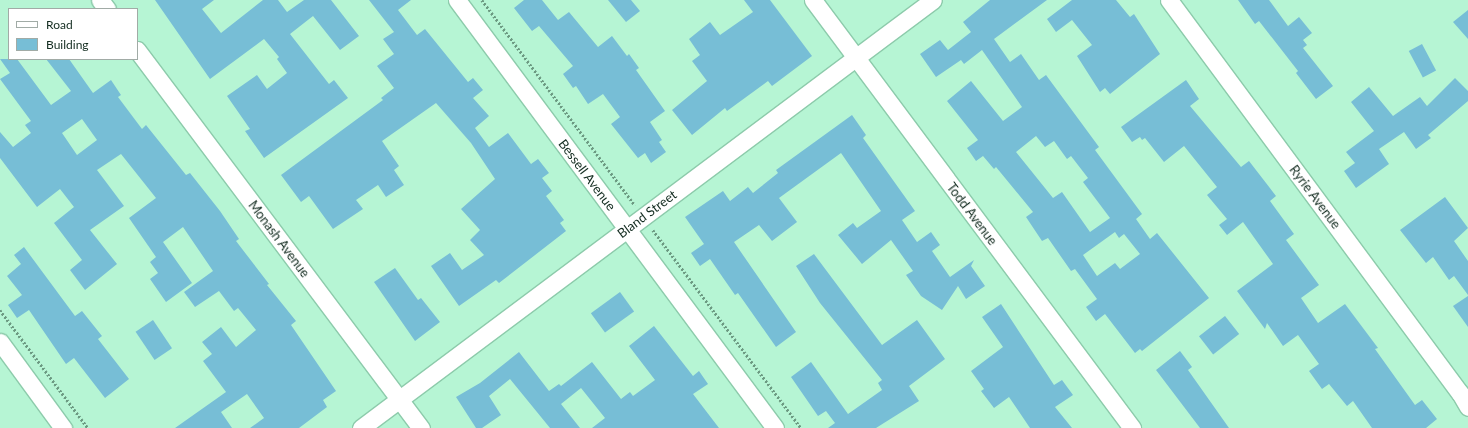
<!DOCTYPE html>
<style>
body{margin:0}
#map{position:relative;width:1468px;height:428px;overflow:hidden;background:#b6f5d4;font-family:Lato,sans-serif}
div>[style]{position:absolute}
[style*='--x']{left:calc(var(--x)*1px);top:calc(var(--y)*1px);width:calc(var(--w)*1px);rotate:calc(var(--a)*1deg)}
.building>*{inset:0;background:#77bed6;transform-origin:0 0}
.path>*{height:2.5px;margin-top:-1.25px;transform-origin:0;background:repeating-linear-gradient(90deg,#6c9a82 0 2px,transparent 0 4px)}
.roads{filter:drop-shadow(1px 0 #8dcbab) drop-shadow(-1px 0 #8dcbab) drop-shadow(0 1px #8dcbab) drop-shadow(0 -1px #8dcbab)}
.minor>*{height:17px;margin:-8.5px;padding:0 8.5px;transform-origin:8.5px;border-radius:8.5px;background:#fff}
span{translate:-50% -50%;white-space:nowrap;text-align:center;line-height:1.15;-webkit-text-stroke:3px #fff;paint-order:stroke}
.street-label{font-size:13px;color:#132c20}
.legend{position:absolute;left:8px;top:8px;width:130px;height:52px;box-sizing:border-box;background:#fff;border:1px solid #a1aba6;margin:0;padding:5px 7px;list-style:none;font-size:12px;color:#132c20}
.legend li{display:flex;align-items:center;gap:8px;height:20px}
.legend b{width:20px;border:1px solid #a1aba6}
</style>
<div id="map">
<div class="building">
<div style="clip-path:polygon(155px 0,214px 0,202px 9px,221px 33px,263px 0,278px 0,287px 12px,304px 0,331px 0,359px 36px,340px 50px,313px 16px,290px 34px,329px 84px,334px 80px,348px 98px,264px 158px,245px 131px,250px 129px,227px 96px,257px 75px,267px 89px,287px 73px,277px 59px,279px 57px,264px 39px,210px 79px)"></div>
<div style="clip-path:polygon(369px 0,411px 0,398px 10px,417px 35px,425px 29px,468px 82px,473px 78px,483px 90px,473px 98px,489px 116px,475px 128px,489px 147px,508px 133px,531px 164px,538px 159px,549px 173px,542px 178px,552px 191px,546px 196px,564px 220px,560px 223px,566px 231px,499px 283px,496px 280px,459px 306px,431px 266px,450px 253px,462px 270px,484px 255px,470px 240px,480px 230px,461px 209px,495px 179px,471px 143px,436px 103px,382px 141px,399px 166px,394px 170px,404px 185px,386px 197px,378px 185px,356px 200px,363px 209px,333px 229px,309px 196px,301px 202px,281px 175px,383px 100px,381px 98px,394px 88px,377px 66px,394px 54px,383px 39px,394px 32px)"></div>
<div style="clip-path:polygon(524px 0,542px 0,558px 20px,569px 12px,598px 47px,612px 36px,627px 56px,629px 54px,639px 68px,636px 70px,665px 111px,650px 122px,662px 140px,659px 142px,666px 152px,651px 163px,645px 153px,638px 158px,611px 124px,620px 117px,603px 94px,588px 104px,576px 86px,573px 88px,563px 74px,573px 66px,539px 26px,532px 31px,514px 8px)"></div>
<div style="clip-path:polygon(608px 0,631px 0,640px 11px,626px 22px)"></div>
<div style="clip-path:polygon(744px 0,770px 0,812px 56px,772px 86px,768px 81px,727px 111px,725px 108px,692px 135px,672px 110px,707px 81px,692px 61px,700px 55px,689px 39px,710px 22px,720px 35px,753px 12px)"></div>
<div style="clip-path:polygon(evenodd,990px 0,1047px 0,994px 39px,1010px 62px,1021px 54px,1039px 80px,1046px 75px,1099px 147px,1095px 150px,1142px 214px,1136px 219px,1150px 239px,1157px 233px,1209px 298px,1142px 351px,1140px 349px,1135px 353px,1105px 314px,1096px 321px,1086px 307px,1097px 299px,1075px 269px,1071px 271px,1048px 238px,1042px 241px,1026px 217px,1033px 212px,996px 167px,994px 169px,983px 156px,976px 161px,967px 148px,978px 140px,947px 101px,971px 81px,1003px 121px,1022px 107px,982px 50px,964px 64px,961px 60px,936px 77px,920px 54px,940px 40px,948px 50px,971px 32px,963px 22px,990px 0,1036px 136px,1045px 147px,1054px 141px,1067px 159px,1071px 156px,1088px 178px,1083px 182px,1110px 218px,1090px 232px,1062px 192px,1053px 198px,1016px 152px,1036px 136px,990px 0,1115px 232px,1119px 238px,1124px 234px,1140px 254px,1120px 269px,1115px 263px,1097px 276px,1083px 255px,1115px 232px)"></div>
<div style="clip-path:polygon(1072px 0,1116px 0,1130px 17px,1134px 14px,1160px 54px,1110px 94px,1105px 88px,1100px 92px,1077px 56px,1092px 45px,1072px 20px,1056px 32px,1047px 19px)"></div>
<div style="clip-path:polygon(1238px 0,1269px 0,1288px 26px,1299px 17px,1312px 33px,1303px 40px,1307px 45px,1303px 48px,1333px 86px,1316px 99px,1296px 73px,1298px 71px,1259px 21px,1255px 24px)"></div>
<div style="clip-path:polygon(1468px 10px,1468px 39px,1453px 22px)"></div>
<div style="left:1422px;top:44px;width:30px;height:15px;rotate:62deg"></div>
<div style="clip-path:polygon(evenodd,0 59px,17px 59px,51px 105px,71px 91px,46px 59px,69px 59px,93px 93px,111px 80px,121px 95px,118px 97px,142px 129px,146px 125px,186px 175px,190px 173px,220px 211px,239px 239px,236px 241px,269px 284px,267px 285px,296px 321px,291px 325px,336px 391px,323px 400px,327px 407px,299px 428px,250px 428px,264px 418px,247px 394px,221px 412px,232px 428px,175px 428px,226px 392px,203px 361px,212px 354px,202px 342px,221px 327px,236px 347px,256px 330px,238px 308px,234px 311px,219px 291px,195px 307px,184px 292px,213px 271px,183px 227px,163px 242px,192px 283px,166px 302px,150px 279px,158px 273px,150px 262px,156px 257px,129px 218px,156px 198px,121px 154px,97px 170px,124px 206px,90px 230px,117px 264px,85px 290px,70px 270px,82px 260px,54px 223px,74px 207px,60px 189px,37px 207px,0 158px,0 132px,13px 147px,31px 133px,25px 125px,31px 121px,0 79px,10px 73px,0 59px,82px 119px,97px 140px,77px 155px,62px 133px,82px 119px)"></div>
<div style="clip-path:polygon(1455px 78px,1468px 91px,1468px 101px,1428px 135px,1431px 138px,1416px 149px,1404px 132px,1379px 149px,1389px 164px,1356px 188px,1344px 171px,1355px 163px,1346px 152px,1374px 131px,1351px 102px,1369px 87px,1393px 116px,1420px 97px,1427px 106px)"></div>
<div style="clip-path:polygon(1186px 80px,1199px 99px,1190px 106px,1241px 167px,1249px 161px,1276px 196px,1270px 201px,1294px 234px,1286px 240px,1319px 285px,1301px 298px,1318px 323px,1345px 304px,1378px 348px,1375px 349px,1415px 405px,1422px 400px,1437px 419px,1426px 428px,1372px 428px,1353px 401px,1347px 406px,1329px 384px,1322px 389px,1309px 371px,1319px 364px,1298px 335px,1283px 346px,1267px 323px,1265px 329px,1237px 291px,1273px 264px,1243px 222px,1227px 235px,1219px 225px,1227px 219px,1207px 195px,1217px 187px,1184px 146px,1164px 162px,1145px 138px,1142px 140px,1140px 137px,1132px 142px,1121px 127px)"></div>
<div style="clip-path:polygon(852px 115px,866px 135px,863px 138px,915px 211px,902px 220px,917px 242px,931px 232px,940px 245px,932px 251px,950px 277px,974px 260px,971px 266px,985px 286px,966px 299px,958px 286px,942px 310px,921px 296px,906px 275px,913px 271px,891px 240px,862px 264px,838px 235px,853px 223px,857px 228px,881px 211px,841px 153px,779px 198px,797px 222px,772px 241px,759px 225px,734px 242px,796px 332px,776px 347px,738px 293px,735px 295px,710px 259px,700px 266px,691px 253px,704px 244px,685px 217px,723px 191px,730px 201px,748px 187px,753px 193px,778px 173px,776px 170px)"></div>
<div style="clip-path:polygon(1445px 197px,1468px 228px,1454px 241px,1468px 261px,1468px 295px,1454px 276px,1449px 280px,1433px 257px,1426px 263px,1400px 230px)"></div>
<div style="clip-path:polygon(24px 247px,75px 316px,82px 311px,102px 336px,98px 339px,129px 379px,105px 398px,74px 358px,66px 364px,29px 310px,17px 318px,8px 305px,22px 295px,7px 276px,21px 264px,14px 255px)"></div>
<div style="clip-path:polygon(814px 254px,882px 345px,917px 320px,945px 359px,909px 386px,919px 401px,876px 428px,828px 428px,835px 423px,826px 411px,818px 416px,791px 377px,811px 362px,848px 414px,882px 390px,878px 383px,882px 380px,820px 303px,796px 266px)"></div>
<div style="clip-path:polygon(395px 268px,418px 300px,421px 298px,440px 322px,415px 341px,374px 282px)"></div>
<div style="left:620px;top:292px;width:24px;height:36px;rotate:54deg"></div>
<div style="clip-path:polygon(1468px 296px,1468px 327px,1453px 306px)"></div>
<div style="clip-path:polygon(1001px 304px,1054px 385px,1062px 380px,1073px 395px,1055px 407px,1072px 428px,1030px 428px,1009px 397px,994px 408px,981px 391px,984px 389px,971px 371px,1003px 347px,982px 317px)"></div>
<div style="left:1225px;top:316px;width:23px;height:33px;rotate:52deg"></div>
<div style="left:153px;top:320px;width:34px;height:21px;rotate:56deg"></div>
<div style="clip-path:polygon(654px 326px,693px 376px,699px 371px,708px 384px,693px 394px,719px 428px,592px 428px,605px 418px,581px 388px,561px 404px,580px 428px,550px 428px,510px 379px,489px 396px,501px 415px,482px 428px,476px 428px,456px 397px,480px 383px,519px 352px,549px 391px,559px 384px,561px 386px,592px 362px,621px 399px,630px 392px,633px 396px,655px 380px,629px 346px)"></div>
<div style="clip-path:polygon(1180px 351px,1192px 367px,1188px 370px,1229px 428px,1200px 428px,1156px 370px)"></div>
</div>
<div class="path">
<div style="--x:482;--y:0;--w:256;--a:53.3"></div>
<div style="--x:653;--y:230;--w:247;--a:53.2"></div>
<div style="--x:0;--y:310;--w:147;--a:53.3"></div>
</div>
<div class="roads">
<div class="minor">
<div style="--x:100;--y:0;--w:11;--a:52"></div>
<div style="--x:457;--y:0;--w:533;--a:53.39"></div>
<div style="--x:813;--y:0;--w:534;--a:53.3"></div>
<div style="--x:1169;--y:0;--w:489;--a:53.5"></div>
<div style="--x:1460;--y:393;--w:16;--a:60"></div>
<div style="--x:137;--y:50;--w:473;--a:53.1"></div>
<div style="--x:0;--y:342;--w:107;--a:53.8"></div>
<div style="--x:361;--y:428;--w:714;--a:-36.81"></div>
</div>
</div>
<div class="street-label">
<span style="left:587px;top:175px;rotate:53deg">Bessell Avenue</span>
<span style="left:1315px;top:197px;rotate:53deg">Ryrie Avenue</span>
<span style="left:647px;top:214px;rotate:-37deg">Bland Street</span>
<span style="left:972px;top:214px;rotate:53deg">Todd Avenue</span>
<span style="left:279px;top:239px;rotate:53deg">Monash Avenue</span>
</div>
<ul class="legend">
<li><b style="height:5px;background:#fff"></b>Road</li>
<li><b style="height:11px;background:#77bed6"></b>Building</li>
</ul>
</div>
